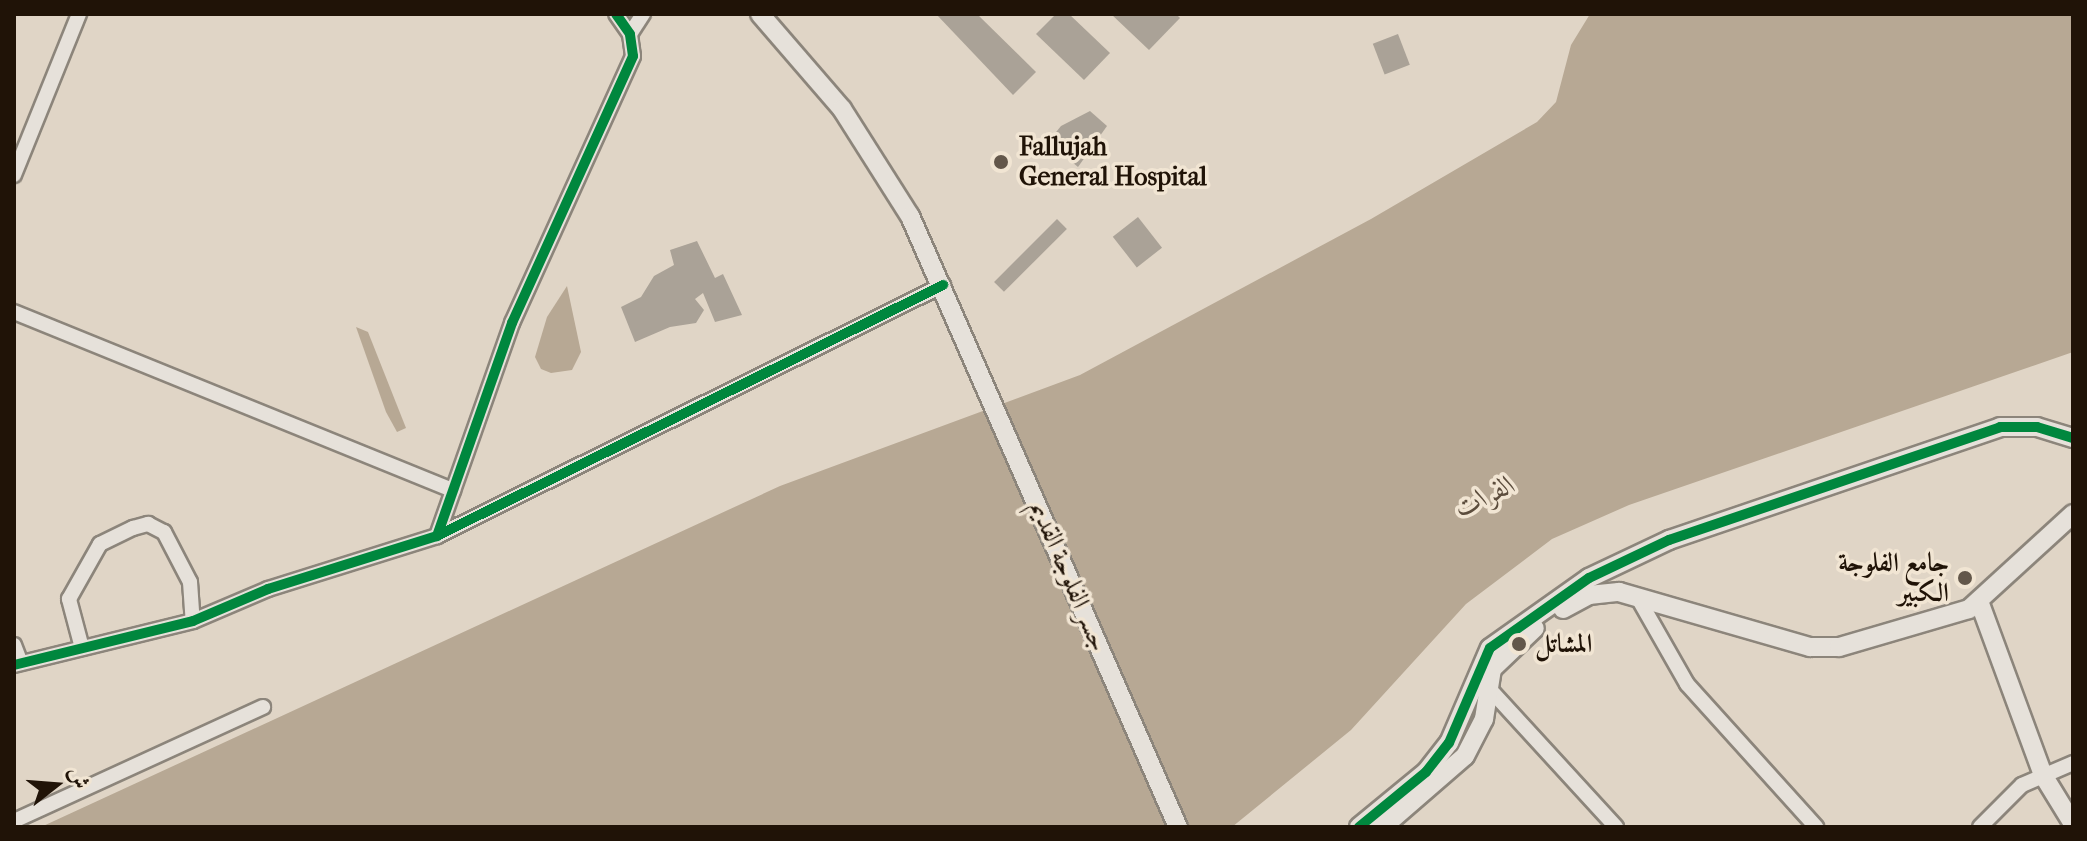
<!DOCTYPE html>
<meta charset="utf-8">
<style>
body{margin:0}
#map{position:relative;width:2087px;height:841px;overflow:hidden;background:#e0d5c6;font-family:"IM FELL French Canon",Amiri,serif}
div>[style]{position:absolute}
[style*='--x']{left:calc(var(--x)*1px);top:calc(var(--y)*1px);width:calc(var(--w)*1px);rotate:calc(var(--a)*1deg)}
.water>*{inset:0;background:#b7a894}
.building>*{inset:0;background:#aaa297;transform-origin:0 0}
.roads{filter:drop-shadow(2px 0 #8c857b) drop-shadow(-2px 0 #8c857b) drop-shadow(0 2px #8c857b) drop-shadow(0 -2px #8c857b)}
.street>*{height:14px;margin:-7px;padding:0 7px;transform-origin:7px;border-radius:7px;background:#e6e1da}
.secondary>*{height:18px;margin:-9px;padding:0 9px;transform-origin:9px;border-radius:9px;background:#e6e1da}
.cycleway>*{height:10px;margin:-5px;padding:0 5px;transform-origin:5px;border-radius:5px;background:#00873e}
.dots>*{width:22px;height:22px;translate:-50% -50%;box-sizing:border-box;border:4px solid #f1e5d3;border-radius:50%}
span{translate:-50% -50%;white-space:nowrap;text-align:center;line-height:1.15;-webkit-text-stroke:7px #f1e5d3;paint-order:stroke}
.poi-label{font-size:26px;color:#201307;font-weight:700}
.left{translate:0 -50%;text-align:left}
.right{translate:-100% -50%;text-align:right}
.street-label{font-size:26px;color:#201307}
.water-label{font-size:28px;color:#5c4d3d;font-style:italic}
.frame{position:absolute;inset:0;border:16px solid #201307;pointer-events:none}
.north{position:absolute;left:16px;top:745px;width:80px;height:80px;-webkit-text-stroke:6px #f1e5d3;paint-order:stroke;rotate:73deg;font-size:22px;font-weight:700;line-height:32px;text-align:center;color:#201307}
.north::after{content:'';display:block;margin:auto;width:28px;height:36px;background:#201307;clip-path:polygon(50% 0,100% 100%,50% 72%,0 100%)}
</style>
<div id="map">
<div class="water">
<div style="clip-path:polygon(1590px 14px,2073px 14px,2073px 352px,1629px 505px,1552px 539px,1466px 604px,1351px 730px,1232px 827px,41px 827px,780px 486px,1080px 375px,1371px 219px,1537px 122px,1556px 102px,1571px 45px)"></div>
<div style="clip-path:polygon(567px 286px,581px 352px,572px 370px,551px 373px,541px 369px,535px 357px,547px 317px)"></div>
<div style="clip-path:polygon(356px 327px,368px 332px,406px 428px,397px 432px,386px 412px)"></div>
</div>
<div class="building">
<div style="clip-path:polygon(936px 14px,977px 14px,1036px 72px,1013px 95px)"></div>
<div style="clip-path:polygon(1056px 14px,1069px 14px,1110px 53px,1084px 80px,1036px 34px)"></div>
<div style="clip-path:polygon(1111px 14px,1176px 14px,1180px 18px,1149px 50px)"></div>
<div style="left:1398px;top:34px;width:33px;height:27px;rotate:69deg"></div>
<div style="clip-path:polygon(1090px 111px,1107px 126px,1078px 167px,1048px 142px,1061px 126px)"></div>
<div style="left:1138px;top:217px;width:39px;height:32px;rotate:52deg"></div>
<div style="left:1057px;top:219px;width:14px;height:89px;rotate:45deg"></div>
<div style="clip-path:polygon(697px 241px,715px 278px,723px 274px,742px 315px,715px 322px,703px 293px,695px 299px,704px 310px,696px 323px,670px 327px,635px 342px,621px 307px,641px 297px,654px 276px,674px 265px,670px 250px)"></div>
</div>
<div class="roads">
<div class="street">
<div style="--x:630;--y:34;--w:24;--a:-57"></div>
<div style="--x:14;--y:175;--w:174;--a:-68"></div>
<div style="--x:14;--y:312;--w:474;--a:22.1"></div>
<div style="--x:437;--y:536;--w:226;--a:-70.6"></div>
<div style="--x:512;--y:323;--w:293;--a:-65.6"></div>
<div style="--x:633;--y:56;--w:22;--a:-98"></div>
<div style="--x:630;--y:34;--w:24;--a:-125"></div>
<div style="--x:1638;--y:598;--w:99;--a:60.3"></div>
<div style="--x:1687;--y:684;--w:193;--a:47.9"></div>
<div style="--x:14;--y:645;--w:19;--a:69"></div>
<div style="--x:82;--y:648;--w:51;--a:-104.9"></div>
<div style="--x:69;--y:599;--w:63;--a:-60.6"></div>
<div style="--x:100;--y:544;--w:37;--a:-26"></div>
<div style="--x:133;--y:528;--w:16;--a:-15"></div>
<div style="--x:148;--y:524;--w:18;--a:27"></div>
<div style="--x:164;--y:532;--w:56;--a:62.5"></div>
<div style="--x:190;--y:582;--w:39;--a:86"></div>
<div style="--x:14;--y:665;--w:184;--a:-13.8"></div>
<div style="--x:193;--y:621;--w:82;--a:-23.1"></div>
<div style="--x:268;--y:589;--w:177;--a:-17.4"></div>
<div style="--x:437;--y:536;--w:565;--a:-26.38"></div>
<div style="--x:1485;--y:684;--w:194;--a:47.5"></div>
<div style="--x:14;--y:821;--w:274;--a:-24.6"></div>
<div style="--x:1980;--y:827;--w:59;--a:-45"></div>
<div style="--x:2022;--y:785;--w:56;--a:-23.3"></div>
</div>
<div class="secondary">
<div style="--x:760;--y:14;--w:125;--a:49.2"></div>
<div style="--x:842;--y:109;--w:127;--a:57.6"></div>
<div style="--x:910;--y:216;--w:667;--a:66.32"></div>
<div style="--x:1979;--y:601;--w:185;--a:69.8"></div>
<div style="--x:2043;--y:775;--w:57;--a:58.5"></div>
<div style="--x:1563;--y:609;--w:30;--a:-28"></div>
<div style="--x:1589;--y:595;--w:30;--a:-6"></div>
<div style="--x:1619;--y:592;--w:199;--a:16.1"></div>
<div style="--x:1810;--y:647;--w:29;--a:0"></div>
<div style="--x:1839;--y:647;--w:135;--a:-16.3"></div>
<div style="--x:1969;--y:609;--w:141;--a:-42.4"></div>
<div style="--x:1359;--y:827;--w:87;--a:-39.4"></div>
<div style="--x:1426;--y:772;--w:37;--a:-52"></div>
<div style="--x:1449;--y:743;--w:103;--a:-66.7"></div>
<div style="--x:1490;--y:648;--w:121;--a:-35.3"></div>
<div style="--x:1589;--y:578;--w:89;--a:-25.4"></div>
<div style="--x:1669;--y:540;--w:350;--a:-18.8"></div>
<div style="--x:2000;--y:427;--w:37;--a:0"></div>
<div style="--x:2037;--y:427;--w:38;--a:17"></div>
<div style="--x:1383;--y:827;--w:108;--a:-40.9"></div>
<div style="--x:1465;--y:756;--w:42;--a:-62.8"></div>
<div style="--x:1484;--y:719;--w:51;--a:-80.9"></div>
<div style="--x:1492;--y:669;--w:59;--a:-43.6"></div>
</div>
</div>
<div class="cycleway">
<div style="--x:437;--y:536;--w:226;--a:-70.6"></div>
<div style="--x:512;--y:323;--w:293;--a:-65.6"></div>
<div style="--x:633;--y:56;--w:22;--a:-98"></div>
<div style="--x:630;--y:34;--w:24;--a:-125"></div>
<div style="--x:14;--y:665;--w:184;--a:-13.8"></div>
<div style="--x:193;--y:621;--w:82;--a:-23.1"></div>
<div style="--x:268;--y:589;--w:177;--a:-17.4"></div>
<div style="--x:437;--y:536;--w:565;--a:-26.38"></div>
<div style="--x:1359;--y:827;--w:87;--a:-39.4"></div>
<div style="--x:1426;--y:772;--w:37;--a:-52"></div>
<div style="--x:1449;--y:743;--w:103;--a:-66.7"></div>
<div style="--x:1490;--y:648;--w:121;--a:-35.3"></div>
<div style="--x:1589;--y:578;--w:89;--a:-25.4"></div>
<div style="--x:1669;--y:540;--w:350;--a:-18.8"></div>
<div style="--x:2000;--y:427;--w:37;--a:0"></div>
<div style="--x:2037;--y:427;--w:38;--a:17"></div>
</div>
<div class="dots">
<div style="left:1001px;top:162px;background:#63574a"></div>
<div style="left:1965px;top:578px;background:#63574a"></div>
<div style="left:1519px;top:644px;background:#63574a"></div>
</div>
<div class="poi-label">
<span class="left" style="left:1019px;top:162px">Fallujah<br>General Hospital</span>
<span class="right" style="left:1949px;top:578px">جامع الفلوجة<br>الكبير</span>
<span class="left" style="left:1535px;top:644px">المشاتل</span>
</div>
<div class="street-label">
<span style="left:1069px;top:576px;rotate:67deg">جسر الفلوجة القديم</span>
</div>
<div class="water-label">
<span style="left:1485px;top:496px;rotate:-26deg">الفرات</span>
</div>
<div class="frame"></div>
<div class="north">ش</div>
</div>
